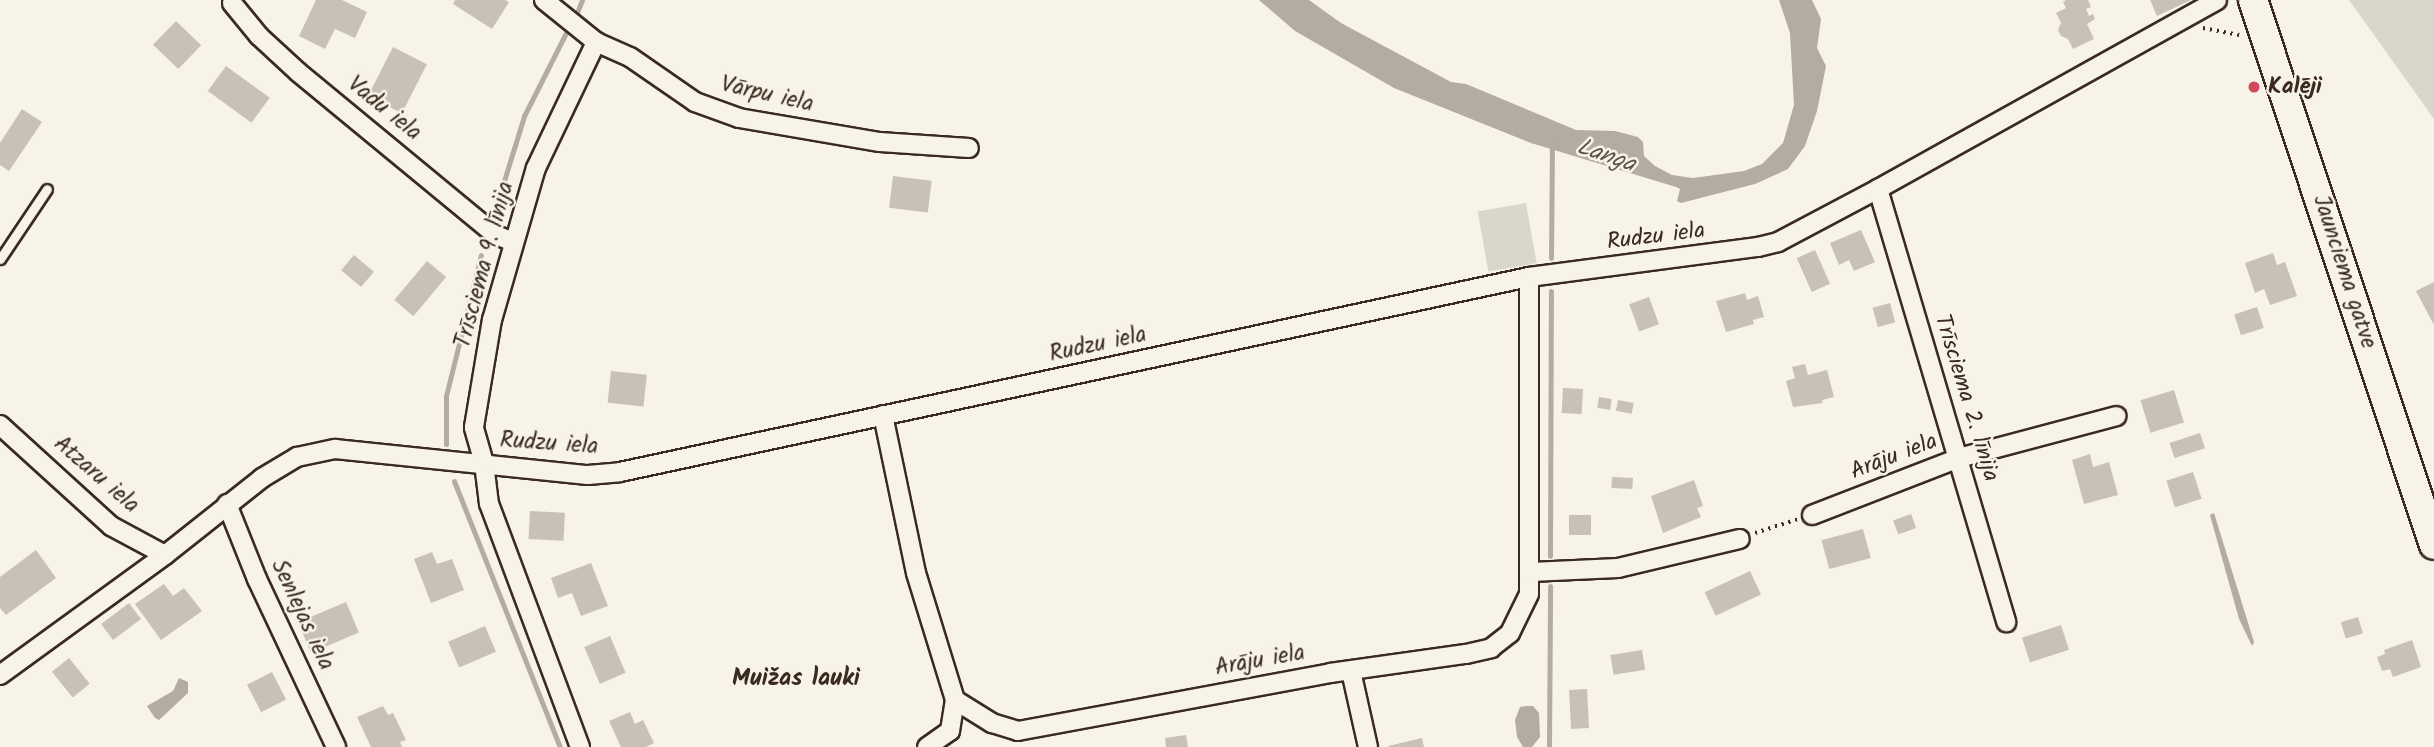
<!DOCTYPE html>
<meta charset="utf-8">
<style>
body{margin:0}
#map{position:relative;width:2434px;height:747px;overflow:hidden;background:#f7f3e8;font-family:Kalam,sans-serif}
div>[style]{position:absolute}
[style*='--x']{left:calc(var(--x)*1px);top:calc(var(--y)*1px);width:calc(var(--w)*1px);rotate:calc(var(--a)*1deg)}
.green>*{inset:0;background:#dbd6cb;transform-origin:0 0}
.water>*{inset:0;background:#b4aca0}
.stream>*{height:5px;margin:-2.5px;padding:0 2.5px;transform-origin:2.5px;border-radius:2.5px;background:#b4aca0}
.building>*{inset:0;background:#c8c1b6;transform-origin:0 0}
.path>*{height:3.5px;margin-top:-1.75px;transform-origin:0;background:repeating-linear-gradient(90deg,#3b2a1e 0 2px,transparent 0 7px)}
.roads{filter:drop-shadow(2px 0 #3b2a1e) drop-shadow(-2px 0 #3b2a1e) drop-shadow(0 2px #3b2a1e) drop-shadow(0 -2px #3b2a1e)}
.lane>*{height:9px;margin:-4.5px;padding:0 4.5px;transform-origin:4.5px;border-radius:4.5px;background:#f7f3e8}
.street>*{height:18px;margin:-9px;padding:0 9px;transform-origin:9px;border-radius:9px;background:#f7f3e8}
.primary>*{height:28px;margin:-14px;padding:0 14px;transform-origin:14px;border-radius:14px;background:#f7f3e8}
.dots>*{width:19px;height:19px;translate:-50% -50%;box-sizing:border-box;border:4px solid #f7f3e8;border-radius:50%}
span{translate:-50% -50%;white-space:nowrap;text-align:center;line-height:1.15;-webkit-text-stroke:5px #f7f3e8;paint-order:stroke}
.poi-label{font-size:23px;color:#3b2a1e;font-weight:700}
.left{translate:0 -50%;text-align:left}
.street-label{font-size:23px;color:#3b2a1e}
.water-label{font-size:24px;color:#5f5145;font-style:italic}
.neighbourhood-label{font-size:24px;color:#3b2a1e;font-weight:700}
</style>
<div id="map">
<div class="green">
<div style="clip-path:polygon(2349px 0,2434px 0,2434px 119px)"></div>
<div style="left:1526px;top:203px;width:61px;height:49px;rotate:80deg"></div>
</div>
<div class="water">
<div style="clip-path:polygon(1259px 0,1309px 0,1341px 23px,1451px 82px,1466px 84px,1576px 130px,1615px 131px,1638px 137px,1643px 142px,1644px 156px,1655px 166px,1672px 175px,1693px 178px,1744px 171px,1762px 164px,1783px 143px,1794px 105px,1790px 33px,1779px 0,1812px 0,1821px 19px,1817px 48px,1826px 66px,1817px 111px,1805px 146px,1788px 169px,1755px 184px,1681px 203px,1677px 201px,1680px 189px,1676px 187px,1531px 143px,1394px 88px,1295px 31px)"></div>
<div style="clip-path:polygon(2214px 513px,2254px 642px,2252px 646px,2239px 619px,2210px 515px)"></div>
<div style="clip-path:polygon(179px 678px,188px 682px,188px 693px,159px 720px,155px 718px,147px 706px,173px 691px)"></div>
<div style="clip-path:polygon(1526px 706px,1533px 706px,1539px 713px,1540px 737px,1532px 747px,1523px 747px,1517px 737px,1515px 720px,1520px 707px)"></div>
</div>
<div class="stream">
<div style="--x:576;--y:15;--w:16;--a:-68"></div>
<div style="--x:490;--y:226;--w:115;--a:-72.8"></div>
<div style="--x:524;--y:116;--w:95;--a:-63.2"></div>
<div style="--x:1551;--y:258;--w:115;--a:-89.5"></div>
<div style="--x:446;--y:444;--w:48;--a:-90"></div>
<div style="--x:446;--y:396;--w:145;--a:-76.1"></div>
<div style="--x:454;--y:481;--w:286;--a:68.3"></div>
<div style="--x:1550;--y:556;--w:265;--a:-89.8"></div>
<div style="--x:1549;--y:747;--w:161;--a:-89.6"></div>
</div>
<div class="building">
<div style="clip-path:polygon(316px 0,342px 0,367px 12px,355px 38px,335px 29px,325px 49px,299px 36px)"></div>
<div style="clip-path:polygon(455px 0,505px 0,509px 2px,492px 29px,453px 4px)"></div>
<div style="clip-path:polygon(2066px 0,2088px 0,2091px 7px,2086px 9px,2089px 16px,2093px 14px,2095px 19px,2087px 24px,2094px 39px,2073px 49px,2068px 39px,2061px 36px,2058px 30px,2061px 23px,2056px 13px,2066px 8px,2063px 2px)"></div>
<div style="clip-path:polygon(2150px 0,2191px 0,2157px 16px)"></div>
<div style="left:176px;top:21px;width:35px;height:33px;rotate:44deg"></div>
<div style="left:393px;top:47px;width:38px;height:55px;rotate:27deg"></div>
<div style="left:226px;top:66px;width:54px;height:31px;rotate:36deg"></div>
<div style="clip-path:polygon(22px 109px,42px 122px,9px 171px,0 165px,0 143px)"></div>
<div style="left:893px;top:176px;width:39px;height:32px;rotate:7deg"></div>
<div style="clip-path:polygon(1861px 230px,1875px 262px,1854px 271px,1849px 260px,1839px 265px,1830px 243px)"></div>
<div style="left:1815px;top:250px;width:37px;height:20px;rotate:66deg"></div>
<div style="clip-path:polygon(2273px 253px,2277px 265px,2285px 262px,2297px 296px,2270px 305px,2264px 289px,2255px 293px,2245px 263px)"></div>
<div style="left:354px;top:255px;width:26px;height:20px;rotate:40deg"></div>
<div style="left:427px;top:261px;width:25px;height:51px;rotate:40deg"></div>
<div style="clip-path:polygon(2434px 282px,2434px 325px,2416px 291px)"></div>
<div style="clip-path:polygon(1745px 293px,1747px 300px,1758px 296px,1764px 317px,1753px 320px,1754px 324px,1726px 332px,1716px 301px)"></div>
<div style="left:1649px;top:297px;width:29px;height:21px;rotate:70deg"></div>
<div style="left:1890px;top:303px;width:20px;height:18px;rotate:75deg"></div>
<div style="left:2257px;top:307px;width:22px;height:24px;rotate:72deg"></div>
<div style="clip-path:polygon(1805px 364px,1808px 375px,1827px 370px,1834px 397px,1822px 400px,1823px 403px,1793px 407px,1786px 381px,1795px 378px,1792px 367px)"></div>
<div style="left:611px;top:371px;width:36px;height:32px;rotate:6deg"></div>
<div style="left:1563px;top:388px;width:20px;height:25px;rotate:3deg"></div>
<div style="left:2174px;top:390px;width:34px;height:35px;rotate:73deg"></div>
<div style="left:1599px;top:397px;width:13px;height:11px;rotate:9deg"></div>
<div style="left:1618px;top:400px;width:16px;height:11px;rotate:11deg"></div>
<div style="left:2200px;top:433px;width:16px;height:32px;rotate:72deg"></div>
<div style="clip-path:polygon(2090px 454px,2093px 467px,2109px 462px,2118px 495px,2084px 504px,2072px 460px)"></div>
<div style="left:2193px;top:472px;width:28px;height:28px;rotate:72deg"></div>
<div style="left:1612px;top:477px;width:21px;height:11px;rotate:3deg"></div>
<div style="clip-path:polygon(1694px 480px,1703px 506px,1697px 508px,1701px 517px,1663px 533px,1651px 496px)"></div>
<div style="left:530px;top:511px;width:35px;height:28px;rotate:3deg"></div>
<div style="left:1911px;top:514px;width:15px;height:19px;rotate:70deg"></div>
<div style="left:1569px;top:515px;width:22px;height:20px"></div>
<div style="left:1863px;top:529px;width:30px;height:43px;rotate:75deg"></div>
<div style="clip-path:polygon(36px 550px,56px 578px,6px 615px,0 608px,0 577px)"></div>
<div style="clip-path:polygon(432px 552px,437px 564px,452px 559px,464px 590px,431px 603px,414px 559px)"></div>
<div style="clip-path:polygon(591px 563px,608px 606px,581px 616px,572px 593px,558px 598px,551px 578px)"></div>
<div style="left:1750px;top:571px;width:26px;height:50px;rotate:65deg"></div>
<div style="clip-path:polygon(164px 584px,173px 596px,184px 588px,202px 611px,161px 640px,135px 604px)"></div>
<div style="left:346px;top:602px;width:33px;height:52px;rotate:67deg"></div>
<div style="left:129px;top:603px;width:20px;height:35px;rotate:53deg"></div>
<div style="left:2358px;top:617px;width:17px;height:18px;rotate:73deg"></div>
<div style="left:2061px;top:625px;width:26px;height:41px;rotate:72deg"></div>
<div style="left:485px;top:626px;width:28px;height:40px;rotate:67deg"></div>
<div style="left:610px;top:636px;width:40px;height:28px;rotate:67deg"></div>
<div style="clip-path:polygon(2412px 640px,2421px 667px,2393px 677px,2390px 669px,2382px 671px,2377px 657px,2385px 654px,2384px 650px)"></div>
<div style="left:1642px;top:650px;width:20px;height:32px;rotate:81deg"></div>
<div style="left:69px;top:658px;width:33px;height:22px;rotate:51deg"></div>
<div style="left:272px;top:672px;width:31px;height:28px;rotate:63deg"></div>
<div style="left:1587px;top:689px;width:39px;height:18px;rotate:87deg"></div>
<div style="clip-path:polygon(383px 706px,388px 715px,393px 713px,406px 740px,400px 742px,402px 747px,371px 747px,357px 717px)"></div>
<div style="clip-path:polygon(630px 712px,635px 724px,643px 720px,654px 743px,646px 747px,621px 747px,609px 721px)"></div>
<div style="clip-path:polygon(1186px 735px,1188px 747px,1166px 747px,1165px 738px)"></div>
<div style="clip-path:polygon(1422px 738px,1424px 747px,1389px 747px,1388px 746px)"></div>
</div>
<div class="path">
<div style="--x:2203;--y:28;--w:37;--a:11"></div>
<div style="--x:1755;--y:533;--w:45;--a:-18"></div>
</div>
<div class="roads">
<div class="lane">
<div style="--x:0;--y:259;--w:84;--a:-56.1"></div>
</div>
<div class="street">
<div style="--x:544;--y:0;--w:67;--a:38.9"></div>
<div style="--x:596;--y:42;--w:37;--a:24"></div>
<div style="--x:630;--y:57;--w:79;--a:34.7"></div>
<div style="--x:695;--y:102;--w:47;--a:20"></div>
<div style="--x:739;--y:118;--w:143;--a:9.7"></div>
<div style="--x:880;--y:142;--w:89;--a:3.9"></div>
<div style="--x:232;--y:3;--w:43;--a:50.7"></div>
<div style="--x:259;--y:36;--w:53;--a:42.7"></div>
<div style="--x:298;--y:72;--w:256;--a:39.5"></div>
<div style="--x:496;--y:235;--w:18;--a:22"></div>
<div style="--x:1878;--y:189;--w:452;--a:73.5"></div>
<div style="--x:883;--y:415;--w:161;--a:78.2"></div>
<div style="--x:916;--y:573;--w:133;--a:72.9"></div>
<div style="--x:955;--y:700;--w:44;--a:31.9"></div>
<div style="--x:992;--y:723;--w:27;--a:17"></div>
<div style="--x:1018;--y:731;--w:317;--a:-10.5"></div>
<div style="--x:1330;--y:673;--w:137;--a:-8"></div>
<div style="--x:1466;--y:654;--w:26;--a:-13"></div>
<div style="--x:1491;--y:648;--w:24;--a:-38"></div>
<div style="--x:1510;--y:633;--w:43;--a:-64"></div>
<div style="--x:1529;--y:594;--w:317;--a:-90"></div>
<div style="--x:0;--y:425;--w:150;--a:42.3"></div>
<div style="--x:111;--y:526;--w:61;--a:28.2"></div>
<div style="--x:227;--y:504;--w:81;--a:68.2"></div>
<div style="--x:257;--y:579;--w:186;--a:64.8"></div>
<div style="--x:1812;--y:515;--w:158;--a:-21.2"></div>
<div style="--x:1959;--y:458;--w:163;--a:-14.9"></div>
<div style="--x:1531;--y:572;--w:87;--a:-2.6"></div>
<div style="--x:1618;--y:568;--w:125;--a:-13.4"></div>
<div style="--x:1351;--y:671;--w:78;--a:77.4"></div>
<div style="--x:0;--y:675;--w:204;--a:-36"></div>
<div style="--x:165;--y:555;--w:124;--a:-38.4"></div>
<div style="--x:262;--y:478;--w:41;--a:-31"></div>
<div style="--x:297;--y:457;--w:39;--a:-12"></div>
<div style="--x:335;--y:449;--w:254;--a:5.9"></div>
<div style="--x:588;--y:475;--w:32;--a:-5"></div>
<div style="--x:620;--y:472;--w:930;--a:-12.11"></div>
<div style="--x:1529;--y:277;--w:231;--a:-7.5"></div>
<div style="--x:1758;--y:247;--w:21;--a:-14"></div>
<div style="--x:1778;--y:242;--w:113;--a:-27.9"></div>
<div style="--x:1878;--y:189;--w:388;--a:-29.1"></div>
<div style="--x:580;--y:747;--w:259;--a:-110.5"></div>
<div style="--x:489;--y:504;--w:41;--a:-97"></div>
<div style="--x:484;--y:463;--w:37;--a:-106"></div>
<div style="--x:474;--y:427;--w:109;--a:-80.5"></div>
<div style="--x:492;--y:320;--w:158;--a:-73.9"></div>
<div style="--x:536;--y:168;--w:140;--a:-64.5"></div>
<div style="--x:927;--y:747;--w:28;--a:-35"></div>
<div style="--x:950;--y:731;--w:31;--a:-81"></div>
</div>
<div class="primary">
<div style="--x:2253;--y:0;--w:574;--a:71.63"></div>
</div>
</div>
<div class="dots">
<div style="left:2254px;top:87px;background:#d1495b"></div>
</div>
<div class="poi-label">
<span class="left" style="left:2268px;top:87px">Kalēji</span>
</div>
<div class="street-label">
<span style="left:767px;top:95px;rotate:13deg">Vārpu iela</span>
<span style="left:384px;top:109px;rotate:39deg">Vadu iela</span>
<span style="left:1656px;top:237px;rotate:-7deg">Rudzu iela</span>
<span style="left:485px;top:265px;rotate:-75deg">Trīsciema 9. līnija</span>
<span style="left:2344px;top:272px;rotate:72deg">Jaunciema gatve</span>
<span style="left:1098px;top:345px;rotate:-12deg">Rudzu iela</span>
<span style="left:1966px;top:398px;rotate:73deg">Trīsciema 2. līnija</span>
<span style="left:549px;top:444px;rotate:4deg">Rudzu iela</span>
<span style="left:1894px;top:457px;rotate:-21deg">Arāju iela</span>
<span style="left:96px;top:475px;rotate:41deg">Atzaru iela</span>
<span style="left:302px;top:615px;rotate:65deg">Senlejas iela</span>
<span style="left:1260px;top:661px;rotate:-10deg">Arāju iela</span>
</div>
<div class="water-label">
<span style="left:1606px;top:156px;rotate:19deg">Langa</span>
</div>
<div class="neighbourhood-label">
<span style="left:796px;top:679px">Muižas lauki</span>
</div>
</div>
